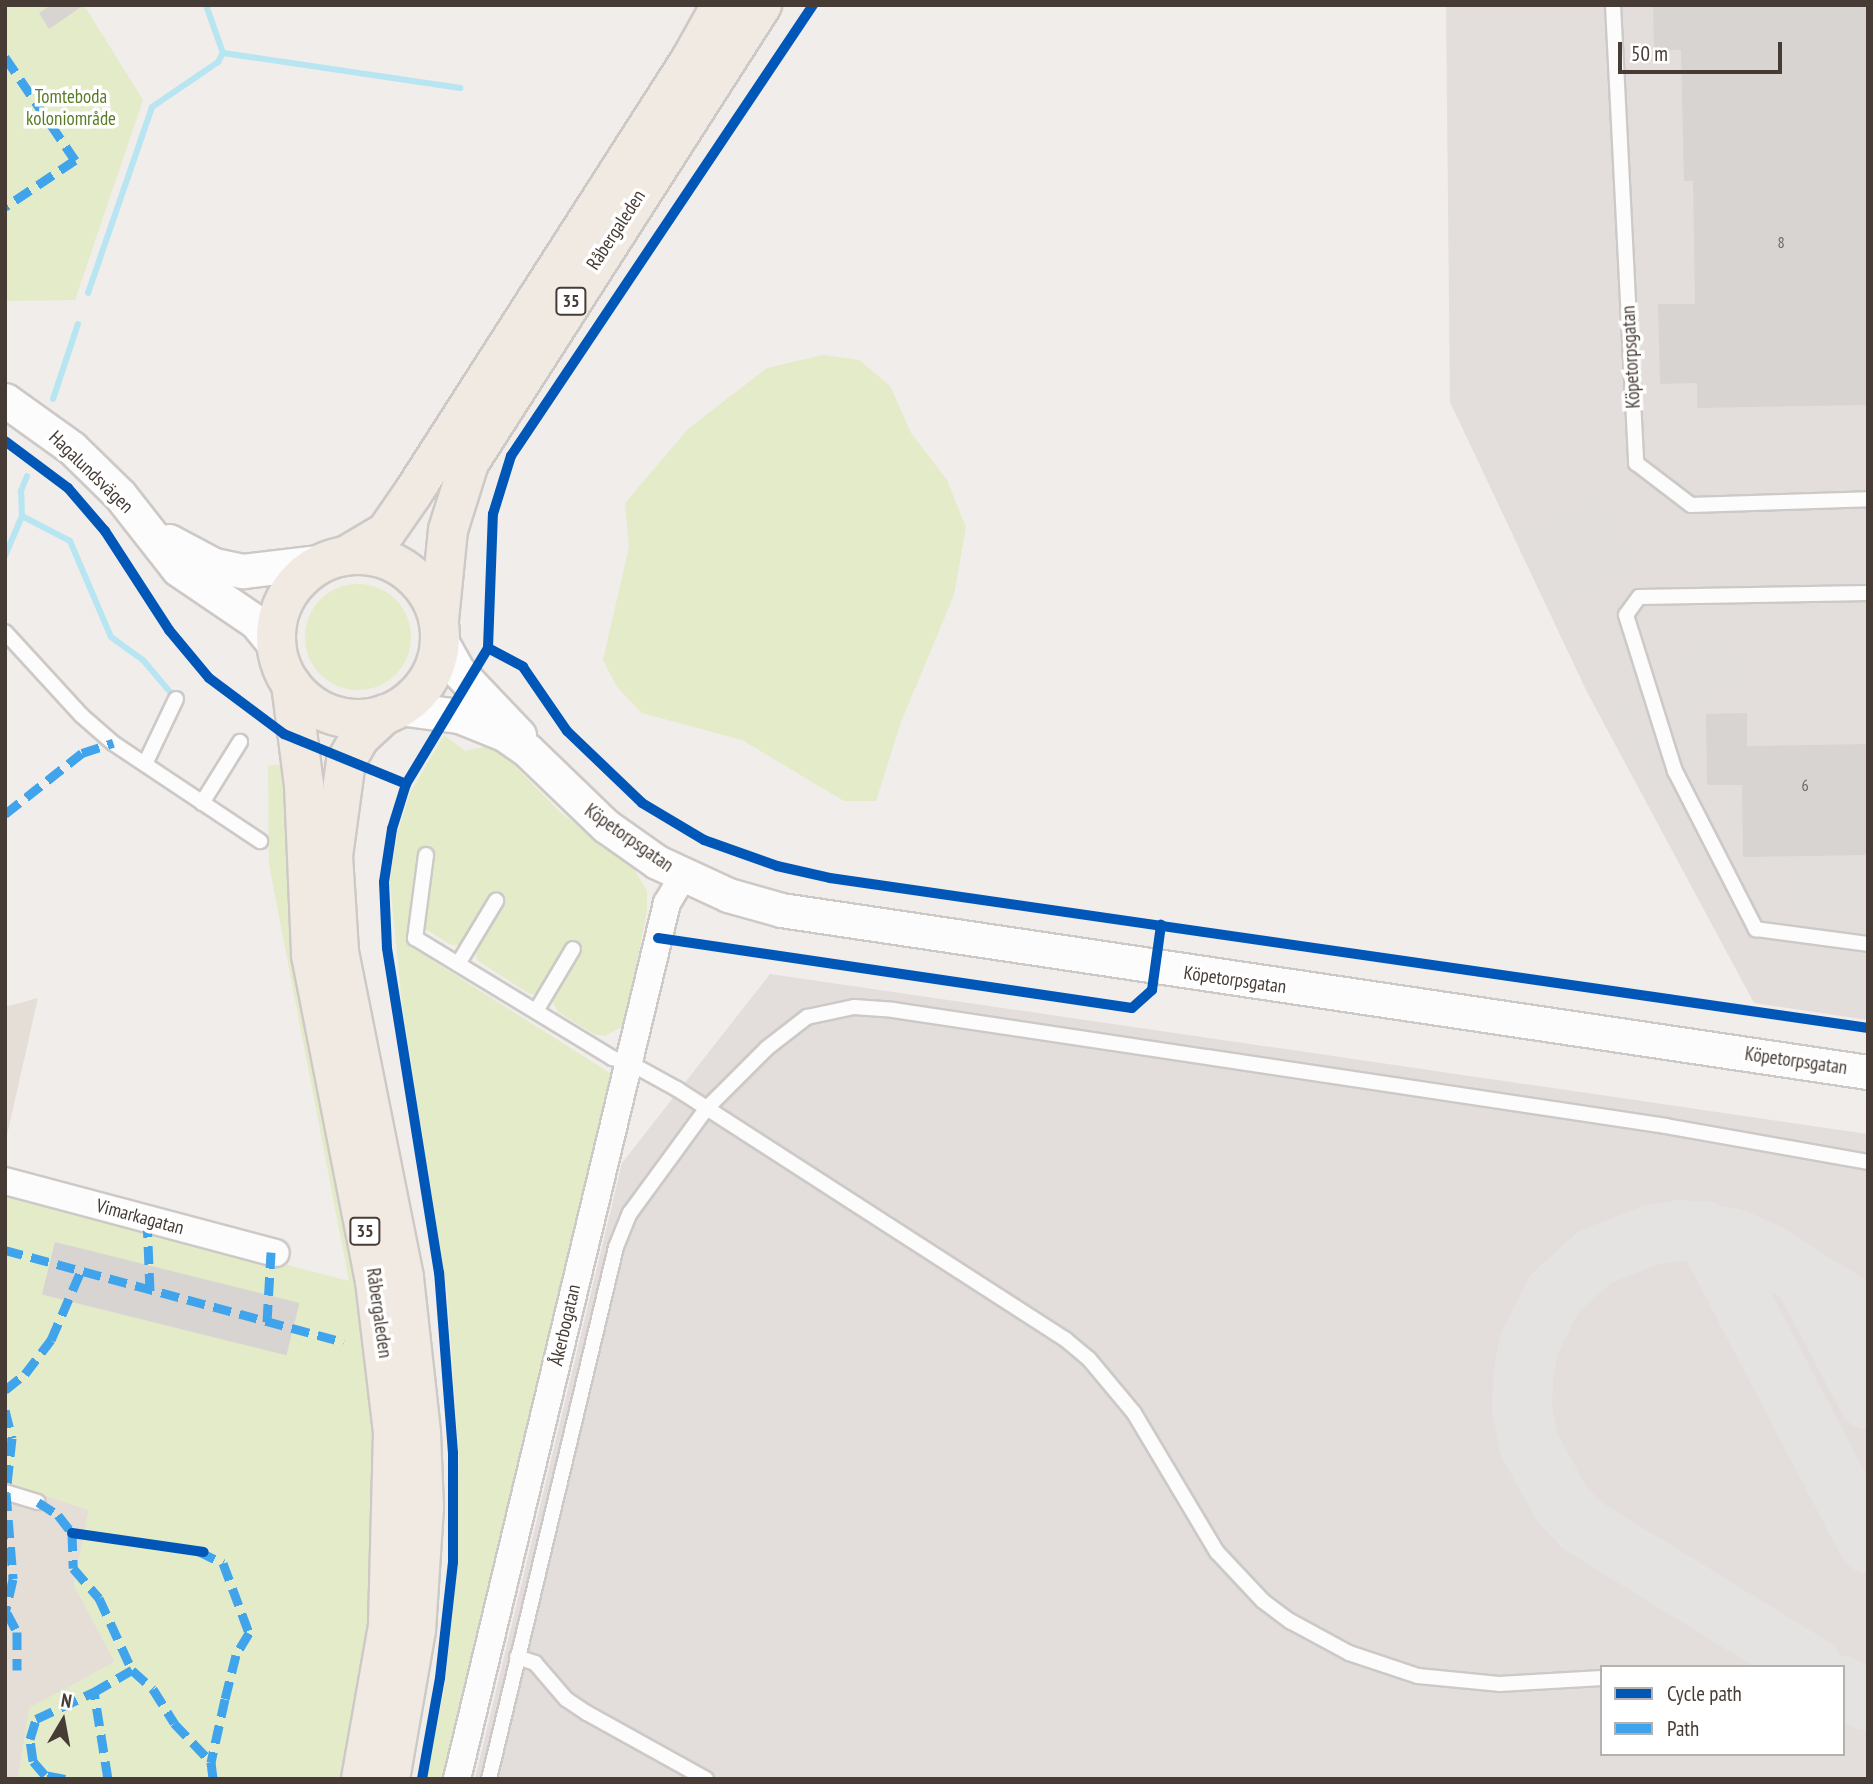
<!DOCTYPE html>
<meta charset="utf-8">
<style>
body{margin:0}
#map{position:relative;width:1873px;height:1784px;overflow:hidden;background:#f0edea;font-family:"PT Sans Narrow",sans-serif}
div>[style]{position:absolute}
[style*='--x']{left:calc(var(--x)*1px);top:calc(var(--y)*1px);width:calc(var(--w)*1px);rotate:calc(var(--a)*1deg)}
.residential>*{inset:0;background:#e5ded7}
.industrial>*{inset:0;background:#e3dedb}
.green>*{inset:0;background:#e4ebc8}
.round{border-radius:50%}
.parking>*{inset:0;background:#e2dedb;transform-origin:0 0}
.stream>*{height:6px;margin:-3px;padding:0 3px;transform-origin:3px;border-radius:3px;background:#b7e5f1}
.taxiway>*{height:60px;margin:-30px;padding:0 30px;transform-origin:30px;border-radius:30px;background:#e4e3e1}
.building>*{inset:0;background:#d8d4d1;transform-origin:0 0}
.roads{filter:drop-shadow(2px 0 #cdc9c6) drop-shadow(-2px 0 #cdc9c6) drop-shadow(0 2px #cdc9c6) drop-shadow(0 -2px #cdc9c6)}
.service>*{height:14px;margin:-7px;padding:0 7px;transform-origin:7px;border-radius:7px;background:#fdfcfc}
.minor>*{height:26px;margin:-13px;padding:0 13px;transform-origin:13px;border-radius:13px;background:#fdfcfc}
.tertiary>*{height:33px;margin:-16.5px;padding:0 16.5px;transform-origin:16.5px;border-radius:16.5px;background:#fdfcfc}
.primary>*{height:38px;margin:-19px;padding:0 19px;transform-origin:19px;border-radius:19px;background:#f1eae3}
.primary>.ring{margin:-19px;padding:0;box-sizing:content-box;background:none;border:38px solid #f1eae3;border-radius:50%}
.quiet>*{height:9px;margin-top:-4.5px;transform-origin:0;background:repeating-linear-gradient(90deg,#3fa4eb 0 18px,transparent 0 27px)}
.cycleway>*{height:10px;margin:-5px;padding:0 5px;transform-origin:5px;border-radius:5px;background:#0057b8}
span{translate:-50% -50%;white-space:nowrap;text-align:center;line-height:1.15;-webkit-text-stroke:7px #fff;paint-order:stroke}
.number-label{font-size:16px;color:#6d645e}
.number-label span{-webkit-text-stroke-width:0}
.shield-label span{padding:2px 5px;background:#fff;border:2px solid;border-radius:5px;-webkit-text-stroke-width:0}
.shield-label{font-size:18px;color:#473c35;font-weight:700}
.park-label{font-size:19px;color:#587c25}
.street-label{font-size:19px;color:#473c35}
.frame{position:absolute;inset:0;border:7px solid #473c35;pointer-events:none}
.legend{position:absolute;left:1600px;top:1665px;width:245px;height:91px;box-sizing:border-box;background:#fff;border:2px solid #b5b1ae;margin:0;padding:9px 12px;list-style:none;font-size:21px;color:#473c35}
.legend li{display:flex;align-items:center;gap:14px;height:35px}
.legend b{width:35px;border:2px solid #b5b1ae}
.north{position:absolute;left:28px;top:1686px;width:70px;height:70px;-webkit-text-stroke:5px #fff;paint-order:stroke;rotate:10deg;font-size:19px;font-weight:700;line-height:28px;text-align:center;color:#473c35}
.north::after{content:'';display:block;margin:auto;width:24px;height:32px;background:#473c35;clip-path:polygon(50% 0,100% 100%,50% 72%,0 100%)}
.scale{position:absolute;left:1618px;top:42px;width:164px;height:32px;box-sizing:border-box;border:4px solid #473c35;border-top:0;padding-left:9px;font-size:21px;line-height:24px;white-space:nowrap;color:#473c35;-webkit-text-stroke:5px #fff;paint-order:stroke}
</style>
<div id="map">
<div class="residential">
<div style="clip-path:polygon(38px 998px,5px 1144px,5px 1007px)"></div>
<div style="clip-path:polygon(5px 1482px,89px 1510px,74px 1585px,115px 1662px,30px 1708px,18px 1779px,5px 1779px)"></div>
</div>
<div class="industrial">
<div style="clip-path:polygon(1446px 5px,1868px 5px,1868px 1020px,1754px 1003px,1587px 692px,1450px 402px)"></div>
<div style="clip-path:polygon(evenodd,770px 974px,1868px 1134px,1868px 1779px,475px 1779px,622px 1163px,770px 974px,1602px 1667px,1843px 1667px,1843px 1754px,1602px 1754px,1602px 1667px)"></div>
</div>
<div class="green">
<div style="clip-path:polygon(5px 5px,84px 5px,143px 100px,75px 300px,5px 301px)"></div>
<div style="clip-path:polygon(823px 355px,859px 360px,890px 386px,911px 433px,947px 480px,966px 527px,954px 595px,901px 722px,876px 801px,844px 801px,742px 740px,642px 713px,617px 687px,603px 660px,629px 547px,625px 503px,688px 429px,767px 368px)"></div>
<div class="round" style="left:305px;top:584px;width:106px;height:106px"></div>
<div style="clip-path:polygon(444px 735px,465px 751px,493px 745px,499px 750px,560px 812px,632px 866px,647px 891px,647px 911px,625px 1025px,605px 1036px,594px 1034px,558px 1012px,551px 999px,528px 993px,477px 960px,475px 944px,451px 945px,411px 920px,408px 945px,613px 1075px,445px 1779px,426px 1779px,444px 1690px,452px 1619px,459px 1458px,447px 1291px,402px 1005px,390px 881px,397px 834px,410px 793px)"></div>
<div style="clip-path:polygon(285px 764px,292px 938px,374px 1387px,377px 1571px,346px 1779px,18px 1779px,29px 1708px,115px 1662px,74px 1585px,89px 1510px,5px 1482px,5px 1192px,349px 1281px,269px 864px,268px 766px)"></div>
</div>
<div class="parking">
<div style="left:1600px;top:493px;width:82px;height:91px;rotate:63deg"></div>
<div style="clip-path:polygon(1738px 646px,1739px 695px,1699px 696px,1700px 763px,1683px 763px,1681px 647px)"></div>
<div style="left:1626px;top:701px;width:186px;height:11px;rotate:64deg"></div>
<div style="left:1723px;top:786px;width:15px;height:52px"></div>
<div style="left:1868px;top:859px;width:52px;height:80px;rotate:90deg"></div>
<div style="clip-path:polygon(1836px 952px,1868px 956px,1868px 1009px,1829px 1004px)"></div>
</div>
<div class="stream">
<div style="--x:223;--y:53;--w:240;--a:8.4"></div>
<div style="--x:88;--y:293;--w:197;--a:-71"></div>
<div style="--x:152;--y:107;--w:80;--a:-34.3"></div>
<div style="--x:218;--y:62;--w:10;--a:-61"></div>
<div style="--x:223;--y:53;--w:51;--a:-109.5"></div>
<div style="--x:53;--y:399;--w:79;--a:-71.6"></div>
<div style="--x:22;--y:516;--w:54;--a:27.5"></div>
<div style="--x:70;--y:541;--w:104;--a:66.9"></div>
<div style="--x:111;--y:637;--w:39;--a:36"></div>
<div style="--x:143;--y:660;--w:42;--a:49.8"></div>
<div style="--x:5;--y:556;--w:43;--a:-67"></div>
<div style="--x:22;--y:516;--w:25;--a:-92"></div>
<div style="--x:21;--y:491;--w:16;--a:-68"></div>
</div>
<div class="taxiway">
<div style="--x:1705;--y:1231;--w:352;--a:62.4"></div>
<div style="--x:1805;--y:1279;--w:136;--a:62.3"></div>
<div style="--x:1812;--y:1667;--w:269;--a:-148.4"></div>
<div style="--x:1583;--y:1526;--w:32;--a:-134"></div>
<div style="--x:1561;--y:1503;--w:67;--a:-118.5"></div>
<div style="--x:1529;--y:1444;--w:36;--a:-101"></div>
<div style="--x:1522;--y:1409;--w:32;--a:-88"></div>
<div style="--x:1523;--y:1377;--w:34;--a:-80"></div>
<div style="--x:1529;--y:1344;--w:56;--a:-63.4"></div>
<div style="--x:1554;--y:1294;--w:55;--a:-42.1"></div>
<div style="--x:1595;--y:1257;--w:60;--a:-21.4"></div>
<div style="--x:1651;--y:1235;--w:30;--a:-9"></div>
<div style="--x:1681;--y:1230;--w:52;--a:8.9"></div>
<div style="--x:1732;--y:1238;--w:34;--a:23"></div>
<div style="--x:1763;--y:1251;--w:124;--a:32.2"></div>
<div style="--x:1843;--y:1686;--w:29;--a:31"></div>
</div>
<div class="building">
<div style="clip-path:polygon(51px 5px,84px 5px,49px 29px,39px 13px)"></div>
<div style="clip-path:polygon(1653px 5px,1868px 5px,1868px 405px,1697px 408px,1697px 383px,1660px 384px,1658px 304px,1695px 304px,1693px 181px,1684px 181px,1681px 50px,1654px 50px)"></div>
<div style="clip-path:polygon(1747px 713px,1747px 746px,1868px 744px,1868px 855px,1743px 857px,1742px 785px,1707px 785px,1706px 714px)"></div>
<div style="left:55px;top:1242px;width:252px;height:54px;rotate:14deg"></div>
</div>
<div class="roads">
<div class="service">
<div style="--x:1613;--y:5;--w:459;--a:87.1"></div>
<div style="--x:1636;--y:463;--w:69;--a:37.4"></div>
<div style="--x:1691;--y:505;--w:177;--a:-1.9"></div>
<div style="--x:1868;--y:593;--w:229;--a:179"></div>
<div style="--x:1639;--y:597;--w:22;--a:126"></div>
<div style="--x:1626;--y:615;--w:164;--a:72.6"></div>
<div style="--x:1675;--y:771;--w:178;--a:62.9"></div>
<div style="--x:1756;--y:929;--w:113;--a:7.6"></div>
<div style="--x:5;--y:632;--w:113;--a:47.5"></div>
<div style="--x:81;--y:715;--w:43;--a:41.2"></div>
<div style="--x:113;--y:743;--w:177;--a:33.7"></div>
<div style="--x:145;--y:764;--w:72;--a:-64.5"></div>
<div style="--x:202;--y:803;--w:72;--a:-58.1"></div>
<div style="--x:426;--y:855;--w:84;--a:97.5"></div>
<div style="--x:415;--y:938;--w:231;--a:31.3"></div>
<div style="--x:612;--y:1058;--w:16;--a:14"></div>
<div style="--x:628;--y:1062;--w:56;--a:28.9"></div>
<div style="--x:677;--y:1089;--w:462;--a:32.8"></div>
<div style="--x:1065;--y:1339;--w:31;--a:40"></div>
<div style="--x:1089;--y:1359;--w:70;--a:50.2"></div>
<div style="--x:1134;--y:1413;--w:162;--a:59.2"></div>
<div style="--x:1217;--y:1552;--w:67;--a:46.8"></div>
<div style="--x:1263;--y:1601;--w:34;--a:37"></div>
<div style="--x:1290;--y:1621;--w:67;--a:28.5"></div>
<div style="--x:1349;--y:1653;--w:73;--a:18.4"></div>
<div style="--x:1418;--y:1676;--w:81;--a:5.6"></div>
<div style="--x:1499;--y:1684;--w:103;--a:-3.3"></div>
<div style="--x:458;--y:964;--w:74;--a:-58.9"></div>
<div style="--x:536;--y:1011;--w:72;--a:-59.2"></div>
<div style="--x:5;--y:1492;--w:34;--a:17"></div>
<div style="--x:517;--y:1657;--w:19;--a:18"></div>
<div style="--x:535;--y:1663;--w:48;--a:49.3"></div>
<div style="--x:566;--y:1699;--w:25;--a:34"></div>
<div style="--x:587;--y:1713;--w:136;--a:29"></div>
<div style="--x:489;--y:1779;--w:547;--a:-76.57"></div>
<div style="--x:616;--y:1247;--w:37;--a:-68"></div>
<div style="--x:630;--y:1213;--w:129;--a:-53.8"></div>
<div style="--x:706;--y:1109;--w:86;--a:-45"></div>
<div style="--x:767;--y:1048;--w:51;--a:-37.8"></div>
<div style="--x:807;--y:1017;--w:48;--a:-12"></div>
<div style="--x:854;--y:1007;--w:39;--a:4"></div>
<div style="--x:893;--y:1010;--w:782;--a:8.53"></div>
<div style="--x:1666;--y:1126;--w:205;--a:10.1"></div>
</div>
<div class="minor">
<div style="--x:5;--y:1181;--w:280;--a:14.9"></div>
<div style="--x:457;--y:1779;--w:901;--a:-76.52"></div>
<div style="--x:667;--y:903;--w:31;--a:-59"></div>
</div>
<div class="tertiary">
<div style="--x:5;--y:400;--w:82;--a:35.6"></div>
<div style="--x:72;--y:448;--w:67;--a:44.4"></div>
<div style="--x:120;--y:495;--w:94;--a:51.9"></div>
<div style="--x:178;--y:569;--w:94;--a:34.2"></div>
<div style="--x:256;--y:622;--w:33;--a:51"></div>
<div style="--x:169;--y:541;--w:51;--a:28.1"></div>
<div style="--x:214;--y:565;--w:30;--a:12"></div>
<div style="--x:243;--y:571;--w:85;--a:-6.8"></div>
<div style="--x:440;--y:639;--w:35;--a:61"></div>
<div style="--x:457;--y:670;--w:90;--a:46.4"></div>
<div style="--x:399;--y:708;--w:61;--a:7.6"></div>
<div style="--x:459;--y:716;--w:48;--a:21.8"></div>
<div style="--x:504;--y:734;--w:28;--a:35"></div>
<div style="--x:527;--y:750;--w:110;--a:43.9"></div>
<div style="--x:606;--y:826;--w:62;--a:35.2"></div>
<div style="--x:657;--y:862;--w:78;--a:24.9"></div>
<div style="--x:728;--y:895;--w:55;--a:15.8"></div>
<div style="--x:781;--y:910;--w:1099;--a:8.48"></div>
</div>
<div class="primary">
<div style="--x:347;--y:555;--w:45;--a:-30.5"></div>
<div style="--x:386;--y:532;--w:47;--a:-55.3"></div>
<div style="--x:413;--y:493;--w:515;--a:-57.36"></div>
<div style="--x:691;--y:59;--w:62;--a:-60.9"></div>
<div class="ring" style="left:276px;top:555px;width:126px;height:126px"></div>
<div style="--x:439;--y:620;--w:90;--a:-84.3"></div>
<div style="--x:448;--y:530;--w:70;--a:-72.6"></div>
<div style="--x:469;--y:463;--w:544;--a:-57.39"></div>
<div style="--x:291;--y:684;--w:102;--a:82.7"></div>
<div style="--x:304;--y:785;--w:170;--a:87.6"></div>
<div style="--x:311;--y:955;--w:332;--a:78.9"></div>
<div style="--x:375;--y:1281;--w:153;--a:83.2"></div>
<div style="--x:393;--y:1433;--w:193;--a:91.5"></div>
<div style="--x:388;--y:1626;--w:155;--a:100"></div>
<div style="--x:385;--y:714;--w:34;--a:137"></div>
<div style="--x:360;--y:737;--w:28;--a:120"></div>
<div style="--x:346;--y:761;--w:96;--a:97.8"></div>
<div style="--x:333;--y:856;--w:96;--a:86.4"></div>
<div style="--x:339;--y:952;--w:332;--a:78.7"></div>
<div style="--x:404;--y:1278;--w:156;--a:83.7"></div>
<div style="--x:421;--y:1433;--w:74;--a:87.7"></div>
<div style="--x:424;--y:1507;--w:123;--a:93.7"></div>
<div style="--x:416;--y:1630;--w:151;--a:99.9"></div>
</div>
</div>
<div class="quiet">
<div style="--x:5;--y:57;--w:125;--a:55.8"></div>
<div style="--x:75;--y:160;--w:84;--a:146.1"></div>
<div style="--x:5;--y:814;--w:98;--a:-38.4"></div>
<div style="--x:82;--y:753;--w:33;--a:-18"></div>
<div style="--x:147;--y:1219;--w:73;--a:87.6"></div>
<div style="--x:5;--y:1250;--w:351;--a:15.2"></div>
<div style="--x:267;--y:1322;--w:70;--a:-86.7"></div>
<div style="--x:5;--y:1390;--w:26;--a:-39"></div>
<div style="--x:25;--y:1374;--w:43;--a:-52.6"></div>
<div style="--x:51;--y:1340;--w:73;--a:-66.6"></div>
<div style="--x:5;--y:1410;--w:29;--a:76"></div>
<div style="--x:12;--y:1438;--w:55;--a:96.2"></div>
<div style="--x:6;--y:1493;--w:86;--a:85.3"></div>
<div style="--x:13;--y:1579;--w:37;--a:103"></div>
<div style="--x:38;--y:1502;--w:24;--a:33"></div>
<div style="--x:58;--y:1515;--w:23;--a:52"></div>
<div style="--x:72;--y:1533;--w:35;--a:88"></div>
<div style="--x:73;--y:1568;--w:40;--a:49"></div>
<div style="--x:99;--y:1598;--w:79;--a:65.4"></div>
<div style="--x:132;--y:1670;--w:28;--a:42"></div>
<div style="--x:153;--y:1689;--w:40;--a:58"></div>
<div style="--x:174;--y:1723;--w:54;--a:46.5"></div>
<div style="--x:198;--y:1551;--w:28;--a:26"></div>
<div style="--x:223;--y:1563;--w:75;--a:69.6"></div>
<div style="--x:249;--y:1633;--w:26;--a:121"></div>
<div style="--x:236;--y:1655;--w:45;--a:104"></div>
<div style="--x:225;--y:1699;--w:65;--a:102.5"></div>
<div style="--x:211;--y:1762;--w:17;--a:83"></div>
<div style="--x:7;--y:1613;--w:21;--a:62"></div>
<div style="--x:17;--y:1632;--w:38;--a:90"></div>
<div style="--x:65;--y:1779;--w:20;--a:-169"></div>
<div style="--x:45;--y:1775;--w:18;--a:-131"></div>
<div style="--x:33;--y:1761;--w:22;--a:-98"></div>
<div style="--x:30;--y:1739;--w:21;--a:-73"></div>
<div style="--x:36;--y:1719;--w:64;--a:-25"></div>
<div style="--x:108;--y:1779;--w:88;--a:-99.1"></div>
<div style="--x:94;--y:1692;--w:44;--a:-30.1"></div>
</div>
<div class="cycleway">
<div style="--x:5;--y:441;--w:79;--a:36.7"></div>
<div style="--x:68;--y:488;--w:57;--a:49.3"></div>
<div style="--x:105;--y:531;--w:118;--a:57.1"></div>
<div style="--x:169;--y:630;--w:62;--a:50.2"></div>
<div style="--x:209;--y:678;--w:94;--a:36.7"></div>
<div style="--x:284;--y:734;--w:132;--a:22.3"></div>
<div style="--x:488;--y:648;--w:40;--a:28"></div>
<div style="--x:523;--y:667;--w:78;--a:55.5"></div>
<div style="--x:567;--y:731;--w:104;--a:43.8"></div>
<div style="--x:642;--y:803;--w:72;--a:30.8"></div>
<div style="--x:704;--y:840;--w:77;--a:19.6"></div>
<div style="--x:777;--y:866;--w:54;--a:12.8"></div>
<div style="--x:830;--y:878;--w:1049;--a:8.22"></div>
<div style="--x:658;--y:938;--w:479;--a:8.4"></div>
<div style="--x:1132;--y:1008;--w:27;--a:-42"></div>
<div style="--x:1152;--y:990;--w:66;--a:-82.1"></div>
<div style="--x:72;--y:1533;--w:133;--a:8.2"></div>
<div style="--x:422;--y:1779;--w:103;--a:-79.9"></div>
<div style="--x:440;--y:1678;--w:117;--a:-83.6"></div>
<div style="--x:453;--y:1562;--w:109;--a:-90"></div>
<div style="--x:453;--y:1453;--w:181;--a:-94.4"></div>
<div style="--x:439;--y:1273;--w:329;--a:-99.1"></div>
<div style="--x:387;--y:948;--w:66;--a:-92.6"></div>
<div style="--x:384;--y:882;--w:54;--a:-81.4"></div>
<div style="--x:392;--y:829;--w:47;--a:-72.7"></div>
<div style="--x:406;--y:784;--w:159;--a:-58.9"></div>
<div style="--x:488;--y:648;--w:134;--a:-87.9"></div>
<div style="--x:493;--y:514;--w:61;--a:-72.8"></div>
<div style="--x:511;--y:456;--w:543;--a:-56.19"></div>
</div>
<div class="number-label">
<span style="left:1781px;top:242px">8</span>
<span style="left:1805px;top:785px">6</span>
</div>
<div class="shield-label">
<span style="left:571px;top:301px">35</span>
<span style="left:365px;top:1231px">35</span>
</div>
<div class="park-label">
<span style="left:71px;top:108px">Tomteboda<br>koloniområde</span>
</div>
<div class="street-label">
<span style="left:616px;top:230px;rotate:-57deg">Råbergaleden</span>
<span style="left:1631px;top:357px;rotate:-93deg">Köpetorpsgatan</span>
<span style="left:91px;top:472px;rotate:44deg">Hagalundsvägen</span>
<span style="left:629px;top:838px;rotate:35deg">Köpetorpsgatan</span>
<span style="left:1235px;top:980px;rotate:8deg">Köpetorpsgatan</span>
<span style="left:1796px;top:1061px;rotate:8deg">Köpetorpsgatan</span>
<span style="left:140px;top:1217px;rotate:15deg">Vimarkagatan</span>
<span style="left:379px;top:1313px;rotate:82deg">Råbergaleden</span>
<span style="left:565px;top:1325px;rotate:-77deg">Åkerbogatan</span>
</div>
<div class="frame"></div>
<ul class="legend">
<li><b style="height:9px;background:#0057b8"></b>Cycle path</li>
<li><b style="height:9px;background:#3fa4eb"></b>Path</li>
</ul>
<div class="north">N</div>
<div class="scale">50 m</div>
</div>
